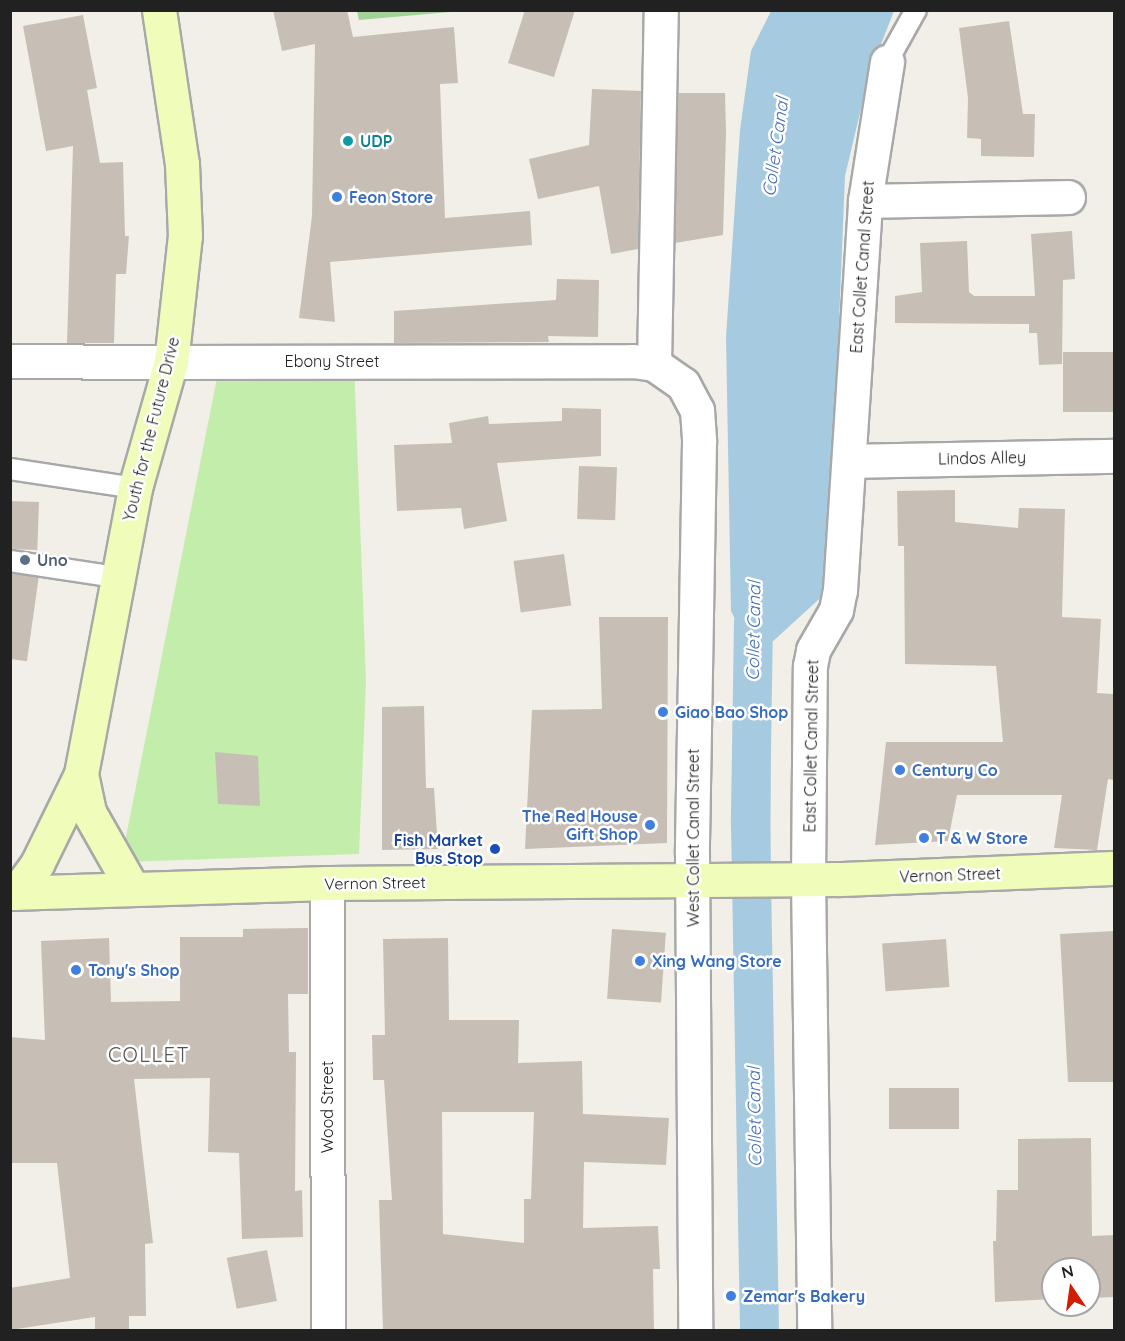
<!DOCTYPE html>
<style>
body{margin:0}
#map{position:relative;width:1125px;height:1341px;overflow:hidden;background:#f1efe7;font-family:Quicksand,sans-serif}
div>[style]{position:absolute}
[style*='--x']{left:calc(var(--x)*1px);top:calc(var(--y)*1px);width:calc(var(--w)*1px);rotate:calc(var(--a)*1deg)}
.grass>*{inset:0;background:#c2edab}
.forest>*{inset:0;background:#a2d29a}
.water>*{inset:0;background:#a6cbe0}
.canal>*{height:39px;margin:-19.5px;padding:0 19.5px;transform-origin:19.5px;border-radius:19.5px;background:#a6cbe0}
.building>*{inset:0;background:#c7bfb6;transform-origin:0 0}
.roads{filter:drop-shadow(2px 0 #a8a8a8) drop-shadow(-2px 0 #a8a8a8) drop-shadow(0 2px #a8a8a8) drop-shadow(0 -2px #a8a8a8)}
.service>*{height:20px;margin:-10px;padding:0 10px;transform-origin:10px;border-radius:10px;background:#fff}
.minor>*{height:33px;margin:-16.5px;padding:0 16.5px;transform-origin:16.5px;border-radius:16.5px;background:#fff}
.tertiary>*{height:33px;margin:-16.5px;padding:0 16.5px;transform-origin:16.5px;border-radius:16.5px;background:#fff}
.secondary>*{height:33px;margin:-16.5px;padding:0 16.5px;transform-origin:16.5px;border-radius:16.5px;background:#effcba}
.dots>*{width:16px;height:16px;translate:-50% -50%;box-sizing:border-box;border:3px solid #fff;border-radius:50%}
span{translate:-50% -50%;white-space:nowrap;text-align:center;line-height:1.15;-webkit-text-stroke:5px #fff;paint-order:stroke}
.culture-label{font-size:16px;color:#0d838f;font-weight:700}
.left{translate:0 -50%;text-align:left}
.shop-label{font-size:16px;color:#366cbe;font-weight:700}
.right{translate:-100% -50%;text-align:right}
.street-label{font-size:16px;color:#212121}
.service-label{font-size:16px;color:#4e5e75;font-weight:700}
.transit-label{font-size:16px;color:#164399;font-weight:700}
.water-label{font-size:18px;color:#486fb6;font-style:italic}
.quarter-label{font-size:20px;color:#545454;letter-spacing:1.5px}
.frame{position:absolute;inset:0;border:12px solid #212121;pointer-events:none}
.north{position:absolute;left:1041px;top:1257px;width:60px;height:60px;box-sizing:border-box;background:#fff;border:2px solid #a6a6a6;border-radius:50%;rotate:347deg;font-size:16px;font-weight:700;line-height:24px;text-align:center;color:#212121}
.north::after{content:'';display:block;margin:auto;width:21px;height:27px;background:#d11e00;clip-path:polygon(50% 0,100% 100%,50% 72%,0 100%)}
</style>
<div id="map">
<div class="grass">
<div style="clip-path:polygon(354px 362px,366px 681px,359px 854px,121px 862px,218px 373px)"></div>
</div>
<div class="forest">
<div style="clip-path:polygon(357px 11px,357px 10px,462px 11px,359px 20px)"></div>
</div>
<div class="water">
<div style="clip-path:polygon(771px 11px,894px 11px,869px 75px,845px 176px,828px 591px,771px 643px,770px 1054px,775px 1330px,761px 1330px,752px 653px,731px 611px,726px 337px,740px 130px,751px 51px)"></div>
</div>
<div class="canal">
<div style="--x:753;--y:622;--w:202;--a:90.9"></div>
<div style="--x:750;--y:824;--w:506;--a:88.98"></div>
</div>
<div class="building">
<div style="clip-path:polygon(273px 10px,347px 10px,353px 37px,454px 27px,458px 83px,440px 84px,445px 218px,530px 211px,532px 245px,330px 262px,335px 322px,299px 318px,312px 216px,315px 44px,282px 51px)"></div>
<div style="clip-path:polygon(525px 10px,575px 10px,554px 77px,508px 63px)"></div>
<div style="clip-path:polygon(83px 15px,97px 88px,87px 90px,100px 163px,123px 162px,125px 236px,129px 236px,126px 274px,116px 274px,114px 343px,67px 343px,73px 146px,46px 151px,23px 26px)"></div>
<div style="clip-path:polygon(1009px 21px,1023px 114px,1035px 114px,1034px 157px,981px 156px,981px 139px,967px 138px,968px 98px,959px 28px)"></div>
<div style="clip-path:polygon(592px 89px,641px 91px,638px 249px,611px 254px,599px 186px,538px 199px,529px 159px,589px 145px)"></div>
<div style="clip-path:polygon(678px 93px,725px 93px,726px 133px,723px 235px,675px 243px)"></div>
<div style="clip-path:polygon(1072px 231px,1075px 279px,1063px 280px,1062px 364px,1039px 365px,1037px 333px,1029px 333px,1029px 324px,895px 323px,895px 296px,922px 292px,920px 243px,967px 241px,969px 292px,974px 296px,1035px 296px,1031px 234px)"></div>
<div style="clip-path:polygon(557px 279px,599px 280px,598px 337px,548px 336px,549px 342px,394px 343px,394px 311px,556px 300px)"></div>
<div style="left:1063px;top:352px;width:51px;height:60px"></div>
<div style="clip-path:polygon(562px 408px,601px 409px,601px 456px,497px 463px,507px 521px,464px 529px,461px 508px,397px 511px,394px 445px,452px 443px,449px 423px,488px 416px,489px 424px,562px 421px)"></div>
<div style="left:579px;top:466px;width:38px;height:53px;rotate:2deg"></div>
<div style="clip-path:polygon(955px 490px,955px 522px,1018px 528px,1019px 508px,1065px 509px,1062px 617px,1101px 619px,1097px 693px,1114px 694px,1114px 780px,1108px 779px,1097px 850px,1054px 848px,1062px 795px,957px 795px,948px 841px,875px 845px,886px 742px,1003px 742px,996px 666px,905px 664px,904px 546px,898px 546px,897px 491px)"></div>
<div style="left:10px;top:501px;width:29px;height:48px;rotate:2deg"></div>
<div style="left:564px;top:554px;width:52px;height:51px;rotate:82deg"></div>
<div style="left:10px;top:573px;width:29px;height:85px;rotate:8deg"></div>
<div style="clip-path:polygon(599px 617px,668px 617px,667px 843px,525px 849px,532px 710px,602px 709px)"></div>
<div style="clip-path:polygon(424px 706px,426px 788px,434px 788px,438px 849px,382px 850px,382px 707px)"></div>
<div style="clip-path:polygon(215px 752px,258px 756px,260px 806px,218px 804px)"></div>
<div style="clip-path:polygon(308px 928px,308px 994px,288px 994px,289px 1052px,296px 1052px,295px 1191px,302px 1190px,303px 1237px,242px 1239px,239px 1153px,208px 1152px,210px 1078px,134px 1079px,153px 1243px,145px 1244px,146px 1316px,129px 1316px,129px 1330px,95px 1330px,95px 1317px,10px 1330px,10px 1288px,70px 1278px,57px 1163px,10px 1163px,10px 1037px,45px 1040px,41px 941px,109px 938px,111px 1002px,180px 1001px,180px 937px,243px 937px,243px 929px)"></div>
<div style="left:612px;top:929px;width:54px;height:70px;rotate:4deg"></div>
<div style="clip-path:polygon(1114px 931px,1114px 1082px,1068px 1082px,1060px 934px)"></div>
<div style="clip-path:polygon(evenodd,448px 938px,449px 1020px,519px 1020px,518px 1063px,582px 1061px,583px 1114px,669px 1118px,666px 1165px,584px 1162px,583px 1228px,658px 1226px,660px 1269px,653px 1269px,654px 1330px,383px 1330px,379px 1200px,392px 1200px,384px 1080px,373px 1080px,372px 1035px,385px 1035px,383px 939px,448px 938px,442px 1112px,534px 1112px,531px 1199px,524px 1199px,524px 1243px,443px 1234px,442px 1112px)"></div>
<div style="left:946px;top:939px;width:48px;height:64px;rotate:86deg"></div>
<div style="left:889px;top:1088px;width:70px;height:41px"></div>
<div style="clip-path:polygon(1091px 1138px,1092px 1236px,1114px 1235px,1114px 1297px,1089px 1298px,1089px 1269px,1053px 1269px,1053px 1299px,995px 1302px,993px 1241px,996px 1241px,997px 1190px,1018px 1190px,1018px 1139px)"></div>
<div style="left:267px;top:1250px;width:52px;height:41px;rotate:79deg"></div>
</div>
<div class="roads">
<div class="service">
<div style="--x:887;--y:62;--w:60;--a:-60.9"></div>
<div style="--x:10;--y:469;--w:126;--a:8.6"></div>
<div style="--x:10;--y:561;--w:107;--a:8.6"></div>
</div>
<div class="minor">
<div style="--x:865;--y:201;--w:203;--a:-1.1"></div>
<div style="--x:10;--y:361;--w:161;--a:0.4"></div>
<div style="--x:654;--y:364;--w:354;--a:-88.9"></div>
<div style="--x:849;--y:461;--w:265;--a:-1.1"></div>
<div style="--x:808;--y:879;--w:213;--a:-89.5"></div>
<div style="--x:810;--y:666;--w:16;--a:-79"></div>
<div style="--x:813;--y:650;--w:46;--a:-60.1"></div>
<div style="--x:836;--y:610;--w:20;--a:-79"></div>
<div style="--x:840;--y:590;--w:390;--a:-86.3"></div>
<div style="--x:865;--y:201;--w:141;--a:-81"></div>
<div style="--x:327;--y:883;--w:447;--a:89.9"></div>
</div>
<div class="tertiary">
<div style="--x:171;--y:362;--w:462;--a:-0.1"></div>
<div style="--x:633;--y:361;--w:21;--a:8"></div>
<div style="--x:654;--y:364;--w:35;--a:35"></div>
<div style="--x:683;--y:384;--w:30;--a:62"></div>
<div style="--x:697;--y:410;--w:32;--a:86"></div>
<div style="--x:699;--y:442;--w:411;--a:91"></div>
<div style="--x:692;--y:853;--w:477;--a:89.6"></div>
<div style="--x:808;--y:879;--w:451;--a:89.2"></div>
</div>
<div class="secondary">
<div style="--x:81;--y:774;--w:39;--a:78"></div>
<div style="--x:89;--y:812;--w:87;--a:60.5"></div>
<div style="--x:10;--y:893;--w:317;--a:-1.8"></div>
<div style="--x:327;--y:883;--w:513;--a:-0.45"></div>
<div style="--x:840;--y:879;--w:274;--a:-2.3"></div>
<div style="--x:16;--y:893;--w:36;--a:-54"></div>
<div style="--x:37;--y:864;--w:100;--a:-63.9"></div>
<div style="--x:81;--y:774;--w:291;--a:-79.3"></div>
<div style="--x:135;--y:488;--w:131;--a:-74.1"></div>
<div style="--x:171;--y:362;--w:127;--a:-83.7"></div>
<div style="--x:185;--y:236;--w:72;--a:-92.4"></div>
<div style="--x:182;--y:164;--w:156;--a:-98.5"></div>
</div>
</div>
<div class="dots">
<div style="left:348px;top:141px;background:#0f9aa8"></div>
<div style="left:337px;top:197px;background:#3f7fe0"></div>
<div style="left:25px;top:560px;background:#5c6f8a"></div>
<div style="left:663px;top:712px;background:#3f7fe0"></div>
<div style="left:900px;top:770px;background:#3f7fe0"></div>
<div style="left:650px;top:825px;background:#3f7fe0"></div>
<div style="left:924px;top:838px;background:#3f7fe0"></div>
<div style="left:495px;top:849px;background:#1a4fb4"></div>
<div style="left:640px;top:961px;background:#3f7fe0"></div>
<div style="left:76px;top:970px;background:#3f7fe0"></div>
<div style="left:731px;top:1296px;background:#3f7fe0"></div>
</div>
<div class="culture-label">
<span class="left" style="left:360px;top:141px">UDP</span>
</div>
<div class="shop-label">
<span class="left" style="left:349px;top:197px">Feon Store</span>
<span class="left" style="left:675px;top:712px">Giao Bao Shop</span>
<span class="left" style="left:912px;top:770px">Century Co</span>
<span class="right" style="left:638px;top:825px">The Red House<br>Gift Shop</span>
<span class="left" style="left:936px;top:838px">T &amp; W Store</span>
<span class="left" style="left:652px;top:961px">Xing Wang Store</span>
<span class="left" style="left:88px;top:970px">Tony's Shop</span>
<span class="left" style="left:743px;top:1296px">Zemar's Bakery</span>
</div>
<div class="street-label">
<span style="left:862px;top:267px;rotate:-86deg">East Collet Canal Street</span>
<span style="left:332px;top:361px">Ebony Street</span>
<span style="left:151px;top:429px;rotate:-76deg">Youth for the Future Drive</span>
<span style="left:982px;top:458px;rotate:-1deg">Lindos Alley</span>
<span style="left:811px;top:746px;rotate:-89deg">East Collet Canal Street</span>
<span style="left:693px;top:838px;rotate:-90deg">West Collet Canal Street</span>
<span style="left:950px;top:875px;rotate:-2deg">Vernon Street</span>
<span style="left:375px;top:883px;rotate:-1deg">Vernon Street</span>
<span style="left:327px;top:1107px;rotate:-90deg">Wood Street</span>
</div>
<div class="service-label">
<span class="left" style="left:37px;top:560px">Uno</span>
</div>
<div class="transit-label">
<span class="right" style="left:483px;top:849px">Fish Market<br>Bus Stop</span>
</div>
<div class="water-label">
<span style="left:776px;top:147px;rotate:-82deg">Collet Canal</span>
<span style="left:754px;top:631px;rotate:-89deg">Collet Canal</span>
<span style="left:755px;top:1117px;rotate:-91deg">Collet Canal</span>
</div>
<div class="quarter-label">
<span style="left:149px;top:1054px">COLLET</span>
</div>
<div class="frame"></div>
<div class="north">N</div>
</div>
